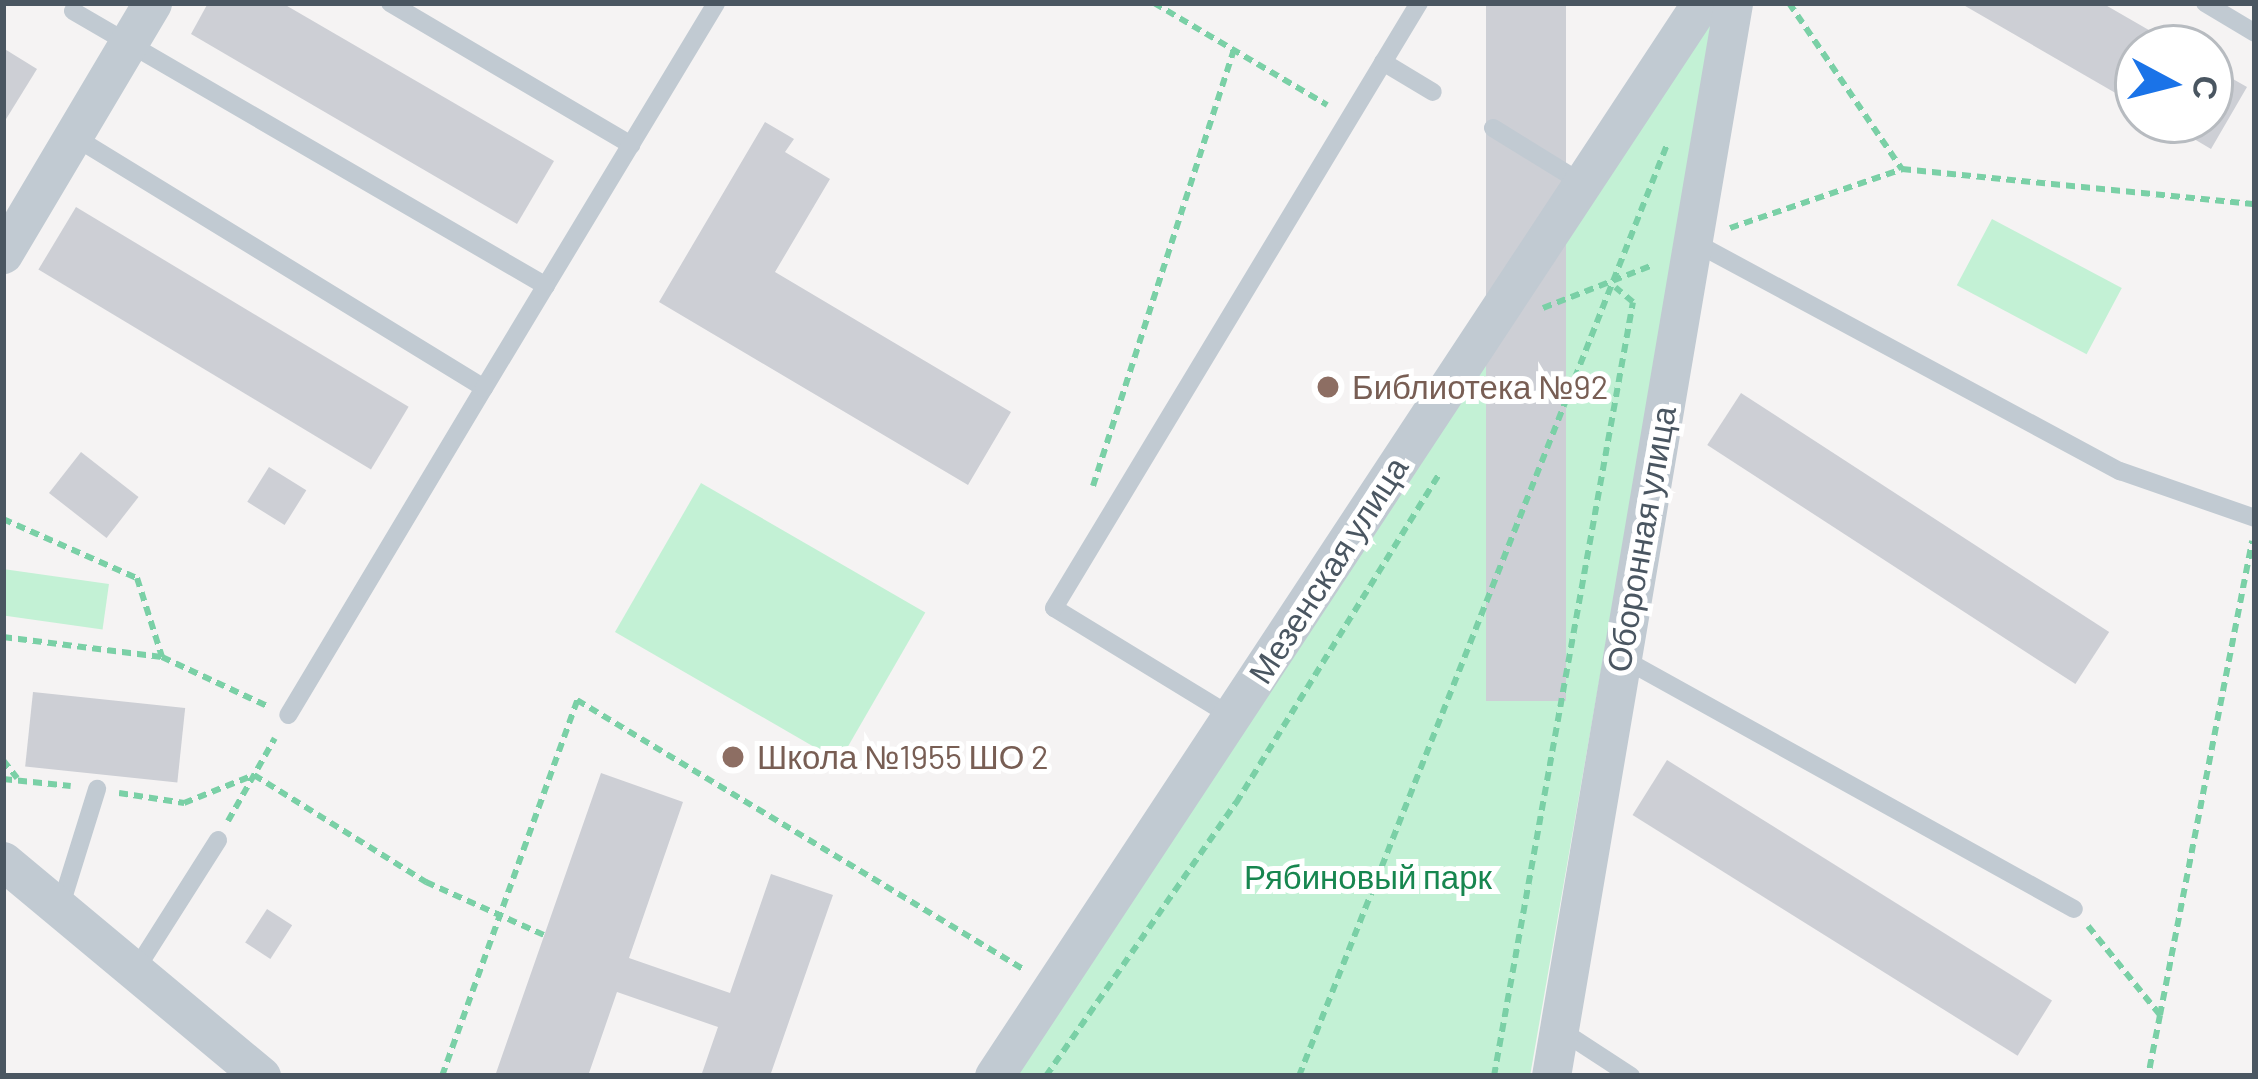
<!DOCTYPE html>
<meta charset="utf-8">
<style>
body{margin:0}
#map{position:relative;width:2258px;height:1079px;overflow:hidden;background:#f5f3f3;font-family:Barlow,sans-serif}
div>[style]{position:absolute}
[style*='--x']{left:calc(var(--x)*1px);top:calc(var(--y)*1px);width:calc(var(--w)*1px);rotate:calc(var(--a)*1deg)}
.green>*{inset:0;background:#c3f1d5;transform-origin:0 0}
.building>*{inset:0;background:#cdcfd5;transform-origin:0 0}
.path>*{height:6px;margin-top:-3px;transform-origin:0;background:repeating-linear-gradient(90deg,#7ad0a6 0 9px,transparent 0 15px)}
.lane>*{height:18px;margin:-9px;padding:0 9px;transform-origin:9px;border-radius:9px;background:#c1cad2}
.street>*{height:39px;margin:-19.5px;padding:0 19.5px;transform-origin:19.5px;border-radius:19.5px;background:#c1cad2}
.dots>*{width:33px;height:33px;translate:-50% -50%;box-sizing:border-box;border:6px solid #fff;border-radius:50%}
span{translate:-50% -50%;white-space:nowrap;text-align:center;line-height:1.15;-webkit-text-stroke:10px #fff;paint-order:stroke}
.education-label{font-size:33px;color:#785e54}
.left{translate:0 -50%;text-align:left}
.street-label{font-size:33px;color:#4a5661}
.park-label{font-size:33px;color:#17864f}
.frame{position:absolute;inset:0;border:6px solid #4a5661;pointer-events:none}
.north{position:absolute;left:2114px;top:24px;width:120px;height:120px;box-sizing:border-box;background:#fff;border:3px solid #b7bbc0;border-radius:50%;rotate:97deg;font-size:33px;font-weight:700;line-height:48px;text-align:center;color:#4a5661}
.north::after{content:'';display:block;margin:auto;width:42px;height:54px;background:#1a73e8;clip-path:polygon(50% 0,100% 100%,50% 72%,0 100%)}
</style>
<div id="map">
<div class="green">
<div style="clip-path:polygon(1718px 3px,1530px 1076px,1005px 1076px)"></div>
<div style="left:1992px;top:219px;width:147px;height:75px;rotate:28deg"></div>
<div style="left:701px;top:483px;width:259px;height:172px;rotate:30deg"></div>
<div style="left:3px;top:569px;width:107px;height:46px;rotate:8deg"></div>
</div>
<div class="building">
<div style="clip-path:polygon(208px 3px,282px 3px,554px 161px,517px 224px,191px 34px)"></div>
<div style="left:1486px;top:3px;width:80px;height:698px"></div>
<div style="clip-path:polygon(1960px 3px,2102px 3px,2180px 48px,2138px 48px,2138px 106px)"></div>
<div style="clip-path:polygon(3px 48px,37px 69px,3px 124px)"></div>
<div style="clip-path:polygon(2210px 66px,2247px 87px,2211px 149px,2162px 120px,2210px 120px)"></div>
<div style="clip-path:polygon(765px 122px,794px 139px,785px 152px,830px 179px,775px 272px,1011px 412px,968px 485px,659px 302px)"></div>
<div style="left:76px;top:207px;width:388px;height:73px;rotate:31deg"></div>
<div style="left:1741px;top:393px;width:439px;height:62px;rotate:33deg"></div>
<div style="left:81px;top:452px;width:73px;height:52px;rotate:38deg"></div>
<div style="left:269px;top:467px;width:44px;height:41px;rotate:32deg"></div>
<div style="left:33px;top:692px;width:153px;height:75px;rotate:6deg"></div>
<div style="left:1667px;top:760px;width:454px;height:65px;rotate:32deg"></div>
<div style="clip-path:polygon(601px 773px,683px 802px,629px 958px,730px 993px,771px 874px,833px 895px,770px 1076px,701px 1076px,718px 1027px,617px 992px,588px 1076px,495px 1076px)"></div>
<div style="left:267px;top:909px;width:30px;height:40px;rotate:33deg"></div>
</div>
<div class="path">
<div style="--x:1154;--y:3;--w:201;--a:30.5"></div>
<div style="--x:1789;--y:3;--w:201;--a:55.8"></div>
<div style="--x:1902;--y:169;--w:355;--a:5.7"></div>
<div style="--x:1730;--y:228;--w:182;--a:-18.9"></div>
<div style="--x:1543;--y:308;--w:118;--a:-21.4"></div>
<div style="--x:1093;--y:486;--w:458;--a:-72.1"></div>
<div style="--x:3;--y:519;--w:146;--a:23.8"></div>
<div style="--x:137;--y:578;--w:83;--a:72.4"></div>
<div style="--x:162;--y:657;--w:116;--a:25"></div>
<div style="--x:3;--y:637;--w:160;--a:7.2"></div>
<div style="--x:3;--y:760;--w:23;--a:52"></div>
<div style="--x:3;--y:779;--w:68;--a:5.9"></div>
<div style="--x:119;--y:793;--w:66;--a:8.7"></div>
<div style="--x:184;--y:803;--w:75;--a:-21.8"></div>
<div style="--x:254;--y:775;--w:203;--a:31.9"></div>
<div style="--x:426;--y:882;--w:129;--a:24.2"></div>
<div style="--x:228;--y:821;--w:95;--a:-60.5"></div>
<div style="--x:2088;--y:926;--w:114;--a:51"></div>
<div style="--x:2160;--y:1015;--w:62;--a:101.1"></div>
<div style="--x:2160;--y:1015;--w:483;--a:-79"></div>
<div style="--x:442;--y:1076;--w:400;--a:-70.2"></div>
<div style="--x:577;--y:700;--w:521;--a:31.1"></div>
<div style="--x:1046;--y:1076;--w:333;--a:-55.2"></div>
<div style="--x:1236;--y:803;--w:387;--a:-58.3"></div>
<div style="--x:1299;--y:1076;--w:1004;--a:-68.44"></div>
<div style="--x:1494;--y:1076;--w:786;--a:-79.82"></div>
<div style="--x:1633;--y:302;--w:23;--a:-140"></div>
</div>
<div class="lane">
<div style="--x:390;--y:3;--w:280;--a:30.5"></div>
<div style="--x:2205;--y:3;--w:58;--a:31"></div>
<div style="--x:73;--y:11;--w:547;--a:30.17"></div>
<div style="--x:1383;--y:62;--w:58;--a:31"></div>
<div style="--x:1493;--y:128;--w:105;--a:31.7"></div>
<div style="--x:73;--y:136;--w:482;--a:31.5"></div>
<div style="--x:484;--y:388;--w:381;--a:120.9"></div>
<div style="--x:1692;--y:241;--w:486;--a:28.3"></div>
<div style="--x:2120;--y:471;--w:143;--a:19.2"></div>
<div style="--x:484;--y:388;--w:449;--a:-58.9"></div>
<div style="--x:1620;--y:657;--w:519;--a:29.03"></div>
<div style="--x:1231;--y:716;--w:207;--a:-148.6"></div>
<div style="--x:1054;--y:608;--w:707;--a:-58.9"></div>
<div style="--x:60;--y:908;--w:125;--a:-72.7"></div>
<div style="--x:135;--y:971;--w:155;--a:-57.6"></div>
<div style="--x:1559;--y:1029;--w:86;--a:33.1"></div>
</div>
<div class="street">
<div style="--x:3;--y:254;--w:292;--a:-59.3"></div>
<div style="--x:3;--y:861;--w:336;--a:39.8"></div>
<div style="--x:994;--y:1076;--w:1285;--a:-56.62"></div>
<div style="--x:1551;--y:1076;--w:1088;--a:-80.37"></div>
</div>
<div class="dots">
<div style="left:1328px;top:387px;background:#8d6e63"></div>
<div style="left:733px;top:757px;background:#8d6e63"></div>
</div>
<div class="education-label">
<span class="left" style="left:1352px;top:387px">Библиотека №92</span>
<span class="left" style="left:757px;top:757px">Школа №1955 ШО 2</span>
</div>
<div class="street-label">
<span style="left:1641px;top:539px;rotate:-80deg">Оборонная улица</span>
<span style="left:1328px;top:570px;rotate:-57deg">Мезенская улица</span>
</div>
<div class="park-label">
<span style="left:1368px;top:877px">Рябиновый парк</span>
</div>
<div class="frame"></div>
<div class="north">С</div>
</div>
